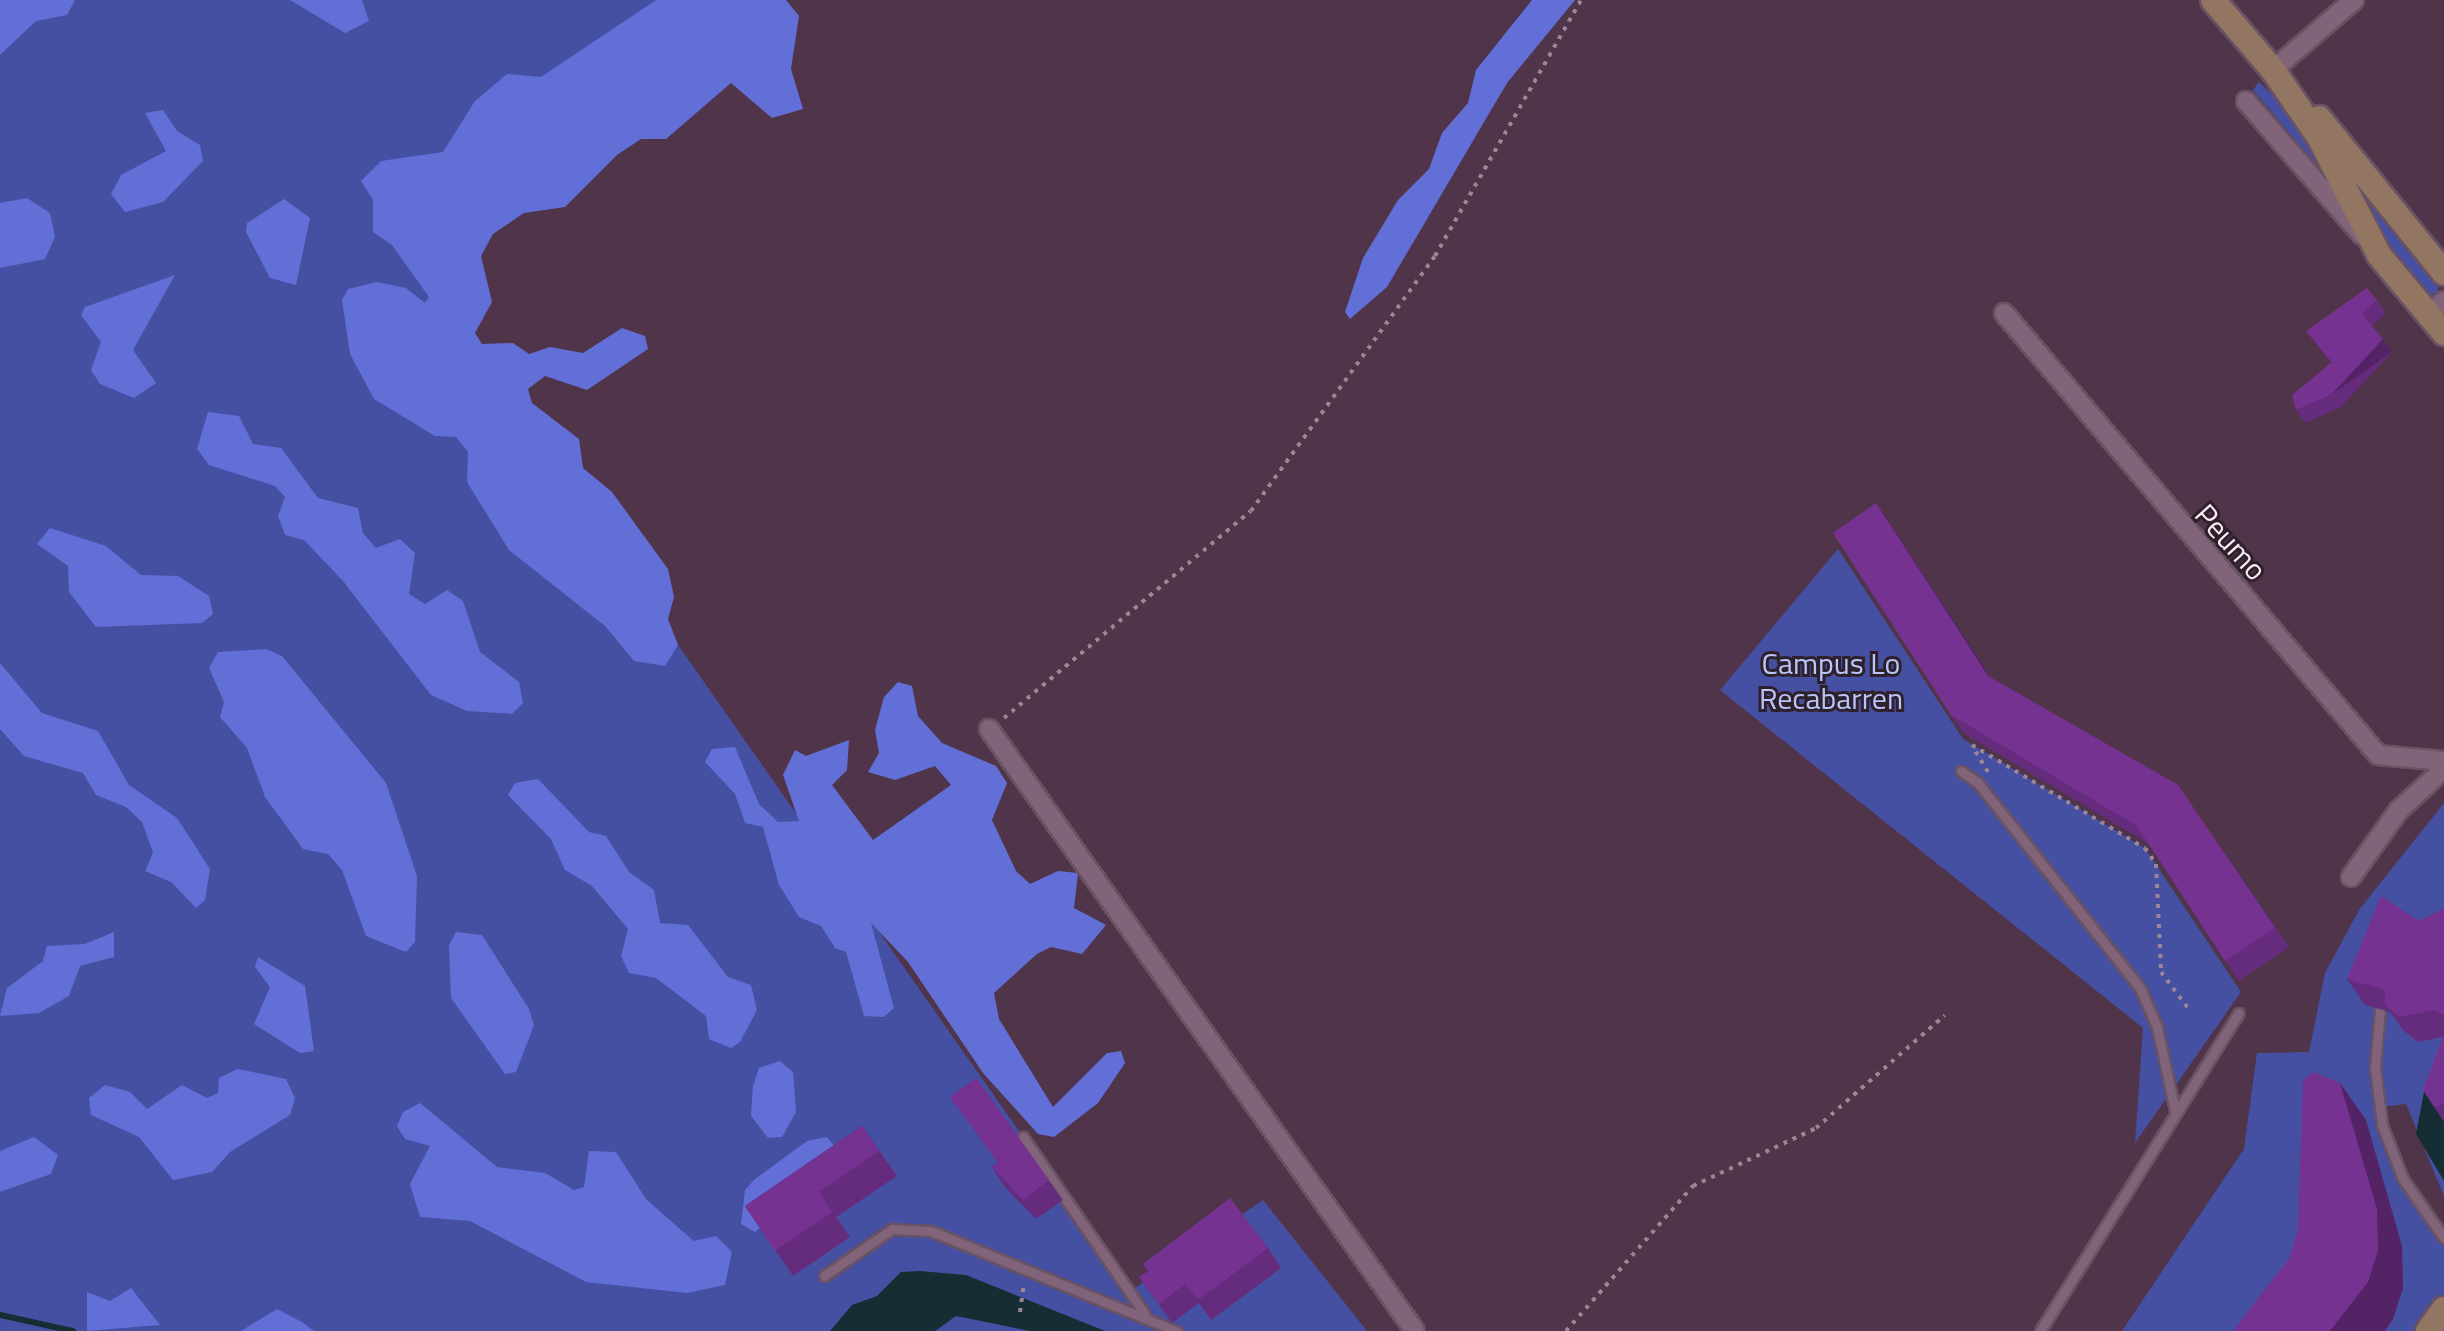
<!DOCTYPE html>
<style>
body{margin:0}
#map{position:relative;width:2444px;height:1331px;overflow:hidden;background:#50354a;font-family:"Titillium Web",sans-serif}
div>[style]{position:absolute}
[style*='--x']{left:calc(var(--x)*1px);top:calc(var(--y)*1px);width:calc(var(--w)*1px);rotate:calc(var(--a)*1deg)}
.green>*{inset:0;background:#4650a2}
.forest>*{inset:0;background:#616fd7}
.water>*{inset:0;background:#152d33}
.stream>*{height:6px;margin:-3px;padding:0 3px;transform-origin:3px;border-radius:3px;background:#152d33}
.path>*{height:4px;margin-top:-2px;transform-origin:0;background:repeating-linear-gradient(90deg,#9c8596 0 4px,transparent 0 10px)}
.roads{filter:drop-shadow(2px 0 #695264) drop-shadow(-2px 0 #695264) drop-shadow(0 2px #695264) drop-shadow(0 -2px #695264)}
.lane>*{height:9px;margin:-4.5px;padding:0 4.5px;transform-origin:4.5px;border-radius:4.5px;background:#81647a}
.street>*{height:18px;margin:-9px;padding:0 9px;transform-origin:9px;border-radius:9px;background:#81647a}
.secondary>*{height:24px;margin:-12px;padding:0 12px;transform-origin:12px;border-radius:12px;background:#927662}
.wall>*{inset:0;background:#652b7d}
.shaded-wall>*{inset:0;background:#532366;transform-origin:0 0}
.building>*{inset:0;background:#763291}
span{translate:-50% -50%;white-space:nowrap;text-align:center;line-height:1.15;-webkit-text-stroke:6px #2e212b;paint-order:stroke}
.street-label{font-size:30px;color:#fdecf8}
.park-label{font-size:30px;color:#b9c5fa}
</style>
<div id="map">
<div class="green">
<div style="clip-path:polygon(0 0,733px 0,429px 267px,678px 645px,1131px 1291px,1263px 1200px,1367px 1331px,0 1331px)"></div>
<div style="clip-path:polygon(2259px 82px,2305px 125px,2340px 192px,2253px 90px)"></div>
<div style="clip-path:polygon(2351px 180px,2439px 285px,2437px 292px,2426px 297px,2371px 232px)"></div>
<div style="clip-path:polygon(1838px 549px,1963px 739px,2145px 848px,2241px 992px,2135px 1143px,2143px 1028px,1720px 690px)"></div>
<div style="clip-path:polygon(2444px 803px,2444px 1196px,2406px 1104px,2380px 1107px,2391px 1153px,2444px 1237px,2444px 1300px,2421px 1331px,2122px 1331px,2244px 1149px,2257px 1053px,2309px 1052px,2325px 973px,2359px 910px)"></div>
</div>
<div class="forest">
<div style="clip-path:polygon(0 0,75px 0,67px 15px,36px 21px,0 55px)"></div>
<div style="clip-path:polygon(290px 0,362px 0,369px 21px,345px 33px)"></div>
<div style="clip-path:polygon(656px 0,786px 0,799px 16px,791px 69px,803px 109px,772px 118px,731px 83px,666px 139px,641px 139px,617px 155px,565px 207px,524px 213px,493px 234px,481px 256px,492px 302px,475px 333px,482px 344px,513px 343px,529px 354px,550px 347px,583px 353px,622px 328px,645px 336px,648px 349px,587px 390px,545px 376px,528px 389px,532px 403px,579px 439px,583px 468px,612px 492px,668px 569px,674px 597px,668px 619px,678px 645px,665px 666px,634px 661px,605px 626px,509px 550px,467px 482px,468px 452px,456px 437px,435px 436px,374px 399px,350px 354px,342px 300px,348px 289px,377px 282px,406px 288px,425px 303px,429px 297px,392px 245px,373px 232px,373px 200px,361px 181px,381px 161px,443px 152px,475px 101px,507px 74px,541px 77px)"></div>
<div style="clip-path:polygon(1532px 0,1575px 0,1507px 83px,1387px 287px,1350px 319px,1345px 312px,1363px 258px,1398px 200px,1429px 169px,1442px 133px,1468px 103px,1476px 70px)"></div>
<div style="clip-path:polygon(163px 110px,177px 131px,200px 145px,203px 161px,163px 202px,125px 212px,111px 194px,121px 175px,166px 151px,145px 113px)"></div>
<div style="clip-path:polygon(27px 198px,50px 213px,55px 237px,45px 259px,0 268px,0 203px)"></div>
<div style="clip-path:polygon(284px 199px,310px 218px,296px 285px,270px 278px,246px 232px,247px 223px)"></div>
<div style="clip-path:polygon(175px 275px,133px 350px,156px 383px,134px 398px,100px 384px,91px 370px,101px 342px,81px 315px,85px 307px)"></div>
<div style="clip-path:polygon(208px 412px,239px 416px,253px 444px,281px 448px,318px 498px,358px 508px,363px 533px,376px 548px,400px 539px,415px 553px,409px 594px,425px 604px,447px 590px,463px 601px,480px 652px,519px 682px,523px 703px,512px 714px,467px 711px,431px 695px,343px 581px,304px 540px,285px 535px,278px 516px,285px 497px,275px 486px,209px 465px,197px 449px)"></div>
<div style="clip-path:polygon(50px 528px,106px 546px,141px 575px,178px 576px,209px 596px,213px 614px,202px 623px,96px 627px,69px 592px,68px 566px,37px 544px)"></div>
<div style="clip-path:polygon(266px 649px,282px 656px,386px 783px,417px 876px,415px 942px,406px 952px,366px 936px,342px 870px,328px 854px,303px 849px,265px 797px,247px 748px,220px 717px,224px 702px,209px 668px,218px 652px)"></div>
<div style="clip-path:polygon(0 663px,42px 713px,98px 731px,129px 785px,177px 818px,210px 869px,205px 900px,196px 908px,171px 882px,145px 871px,153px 853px,142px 822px,126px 807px,96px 795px,83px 773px,24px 756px,0 729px)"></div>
<div style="clip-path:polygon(898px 682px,912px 686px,918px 716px,942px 743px,996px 766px,1007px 783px,992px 820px,1016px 871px,1030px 884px,1058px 871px,1078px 873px,1074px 908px,1106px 925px,1082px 954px,1051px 947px,1037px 954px,994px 993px,999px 1019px,1053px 1107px,1107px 1053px,1121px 1051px,1125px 1063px,1098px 1103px,1054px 1137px,1038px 1134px,983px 1073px,908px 962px,871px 923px,894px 1008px,884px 1017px,864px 1016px,846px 952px,835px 948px,821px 926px,799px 917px,779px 885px,763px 827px,745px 823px,735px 794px,705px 762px,712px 749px,735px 747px,759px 804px,778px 822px,799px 821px,783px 775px,795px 750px,806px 756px,849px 740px,847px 770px,832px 785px,873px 840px,951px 785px,935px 766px,895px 780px,868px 772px,879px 753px,875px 730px,884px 697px)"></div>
<div style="clip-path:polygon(538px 779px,589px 832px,606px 836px,629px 872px,654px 890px,660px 923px,688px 925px,728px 977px,751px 985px,757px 1010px,740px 1042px,731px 1048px,709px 1039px,706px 1016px,656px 978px,629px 973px,621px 956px,628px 929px,592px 886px,565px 870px,551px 839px,508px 795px,515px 783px)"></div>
<div style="clip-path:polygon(114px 932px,114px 957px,80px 966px,69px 996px,39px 1013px,0 1016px,7px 988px,43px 961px,47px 946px,85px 944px)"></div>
<div style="clip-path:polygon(456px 932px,482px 935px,529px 1009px,534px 1025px,516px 1072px,505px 1074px,451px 998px,449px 945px)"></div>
<div style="clip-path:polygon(258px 957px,305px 986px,314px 1051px,300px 1053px,254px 1024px,270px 987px,255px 967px)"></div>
<div style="clip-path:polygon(780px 1061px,793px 1072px,796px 1112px,782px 1137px,768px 1138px,751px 1116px,753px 1086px,759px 1068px)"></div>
<div style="clip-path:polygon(238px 1069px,286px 1079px,295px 1098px,290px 1115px,230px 1152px,212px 1172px,173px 1180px,139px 1137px,91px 1115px,89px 1098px,105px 1085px,130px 1092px,147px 1109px,182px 1085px,207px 1098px,218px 1093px,219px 1078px)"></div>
<div style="clip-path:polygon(420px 1103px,497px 1167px,545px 1173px,574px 1190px,584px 1187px,589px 1151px,616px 1152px,646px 1199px,681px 1230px,694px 1241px,716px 1236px,732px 1252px,725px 1285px,687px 1293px,586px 1282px,470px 1221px,420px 1217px,410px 1184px,430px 1146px,405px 1139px,397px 1126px,403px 1112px)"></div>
<div style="clip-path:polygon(34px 1137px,58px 1155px,51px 1174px,0 1192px,0 1151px)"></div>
<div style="clip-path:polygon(827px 1137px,835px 1147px,767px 1221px,755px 1232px,741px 1224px,745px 1190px,755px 1179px,807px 1141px)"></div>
<div style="clip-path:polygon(131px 1288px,160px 1325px,87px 1331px,87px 1292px,110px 1301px)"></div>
<div style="clip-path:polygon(277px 1309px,302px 1322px,314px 1331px,241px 1331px)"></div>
</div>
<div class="water">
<div style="clip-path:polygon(2424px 1092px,2444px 1103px,2444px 1181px,2416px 1134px)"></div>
<div style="clip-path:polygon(920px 1271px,966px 1275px,1105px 1331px,1030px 1331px,956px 1316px,935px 1331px,830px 1331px,852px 1305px,877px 1296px,901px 1272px)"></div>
</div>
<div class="stream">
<div style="--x:0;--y:1315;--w:75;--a:12.4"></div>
</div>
<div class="path">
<div style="--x:1004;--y:718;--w:322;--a:-40"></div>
<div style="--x:1251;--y:511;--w:314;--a:-54.2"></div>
<div style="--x:1435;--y:256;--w:295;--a:-60.3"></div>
<div style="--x:1988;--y:772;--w:31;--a:-121"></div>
<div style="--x:1972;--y:745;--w:201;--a:30.8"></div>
<div style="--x:2145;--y:848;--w:19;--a:55"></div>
<div style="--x:2156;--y:864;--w:108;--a:87.3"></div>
<div style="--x:2161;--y:972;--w:45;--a:53.1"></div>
<div style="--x:1020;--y:1312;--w:29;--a:-82"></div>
<div style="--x:1566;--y:1331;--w:193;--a:-48.8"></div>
<div style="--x:1693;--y:1186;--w:136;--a:-25.2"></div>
<div style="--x:1816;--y:1128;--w:171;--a:-41.2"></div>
</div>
<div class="roads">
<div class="lane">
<div style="--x:1961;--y:771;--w:21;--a:35"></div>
<div style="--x:1978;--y:783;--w:261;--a:51.7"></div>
<div style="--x:2140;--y:988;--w:43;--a:66.4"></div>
<div style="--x:2157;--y:1027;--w:86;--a:77.9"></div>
<div style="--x:2380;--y:1009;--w:58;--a:94.9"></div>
<div style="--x:2375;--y:1067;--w:58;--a:83.1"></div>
<div style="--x:2382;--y:1125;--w:58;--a:68.7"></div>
<div style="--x:2403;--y:1179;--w:72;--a:55.2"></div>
<div style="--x:1023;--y:1137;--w:214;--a:55.5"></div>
<div style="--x:824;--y:1276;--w:83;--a:-34.7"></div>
<div style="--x:892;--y:1229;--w:39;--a:3"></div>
<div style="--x:931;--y:1231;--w:265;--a:22.2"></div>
<div style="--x:2040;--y:1331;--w:375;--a:-58"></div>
</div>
<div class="street">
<div style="--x:2273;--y:70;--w:107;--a:-40.8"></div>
<div style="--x:2246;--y:101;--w:177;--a:49.1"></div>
<div style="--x:2004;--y:313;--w:579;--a:49.76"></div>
<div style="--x:2378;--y:755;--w:66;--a:5.2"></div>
<div style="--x:2428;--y:314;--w:21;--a:-39"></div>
<div style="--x:989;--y:729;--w:737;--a:54.72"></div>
<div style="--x:2351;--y:877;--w:82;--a:-54.4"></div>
<div style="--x:2399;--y:810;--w:61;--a:-42.3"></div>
</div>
<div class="secondary">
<div style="--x:2213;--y:0;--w:92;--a:49.4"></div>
<div style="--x:2273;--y:70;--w:83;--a:55.7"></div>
<div style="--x:2320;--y:139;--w:130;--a:63"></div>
<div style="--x:2379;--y:255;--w:102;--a:50.2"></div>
<div style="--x:2319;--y:118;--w:199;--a:51.1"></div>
<div style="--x:2428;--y:1331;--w:27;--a:-54"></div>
</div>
</div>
<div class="wall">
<div style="clip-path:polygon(2377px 300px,2386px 313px,2372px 326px,2392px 352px,2341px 407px,2305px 423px,2296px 410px,2331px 363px,2306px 331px)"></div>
<div style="clip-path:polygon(1889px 522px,1990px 677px,2178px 785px,2289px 947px,2239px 981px,2149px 844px,1965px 734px,1951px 715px)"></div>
<div style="clip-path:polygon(2444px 909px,2444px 1122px,2434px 1107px,2443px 1037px,2418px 1042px,2403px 1030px,2390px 1012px,2365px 1005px,2347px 979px,2419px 921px)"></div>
<div style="clip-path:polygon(976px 1078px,1063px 1200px,1036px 1219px,1005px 1187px,992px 1167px,997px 1163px)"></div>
<div style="clip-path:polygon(862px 1126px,897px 1176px,836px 1217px,850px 1237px,793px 1276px,745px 1206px)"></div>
<div style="clip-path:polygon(1268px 1248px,1281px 1268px,1211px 1320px,1199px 1303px,1172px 1323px,1139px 1277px)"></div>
</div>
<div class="shaded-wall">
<div style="left:2383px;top:339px;width:16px;height:75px;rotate:55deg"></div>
<div style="clip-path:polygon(1876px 503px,1889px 522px,2002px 695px,1988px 676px)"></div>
<div style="clip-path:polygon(2340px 1083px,2366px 1120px,2402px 1246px,2403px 1288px,2393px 1319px,2385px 1331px,2330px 1331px)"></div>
</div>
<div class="building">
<div style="clip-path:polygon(2367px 288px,2377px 300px,2362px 314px,2383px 339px,2332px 394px,2296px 410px,2292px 395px,2332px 362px,2306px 331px)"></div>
<div style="clip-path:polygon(1876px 503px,1988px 676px,2178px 785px,2275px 928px,2225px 961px,2137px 826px,1951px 715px,1833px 533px)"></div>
<div style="clip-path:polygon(2381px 896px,2419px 921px,2444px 909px,2444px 1015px,2434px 1010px,2400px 1017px,2385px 1005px,2385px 990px,2347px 979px)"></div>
<div style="clip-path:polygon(2444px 1034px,2444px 1104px,2434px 1107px,2423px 1090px)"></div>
<div style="clip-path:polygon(2314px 1072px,2340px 1083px,2377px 1209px,2378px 1251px,2368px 1282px,2330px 1331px,2233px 1331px,2290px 1257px,2298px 1227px,2303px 1080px)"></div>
<div style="clip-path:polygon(976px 1078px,1049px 1180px,1023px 1200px,992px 1167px,998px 1163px,950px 1097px)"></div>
<div style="clip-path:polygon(862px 1126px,879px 1151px,819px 1192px,832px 1212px,775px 1251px,745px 1206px)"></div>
<div style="clip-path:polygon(1230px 1198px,1268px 1248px,1198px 1300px,1185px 1284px,1159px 1304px,1139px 1277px,1148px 1271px,1143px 1264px)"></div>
</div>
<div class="street-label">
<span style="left:2231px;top:542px;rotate:48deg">Peumo</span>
</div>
<div class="park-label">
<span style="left:1831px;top:680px">Campus Lo<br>Recabarren</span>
</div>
</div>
